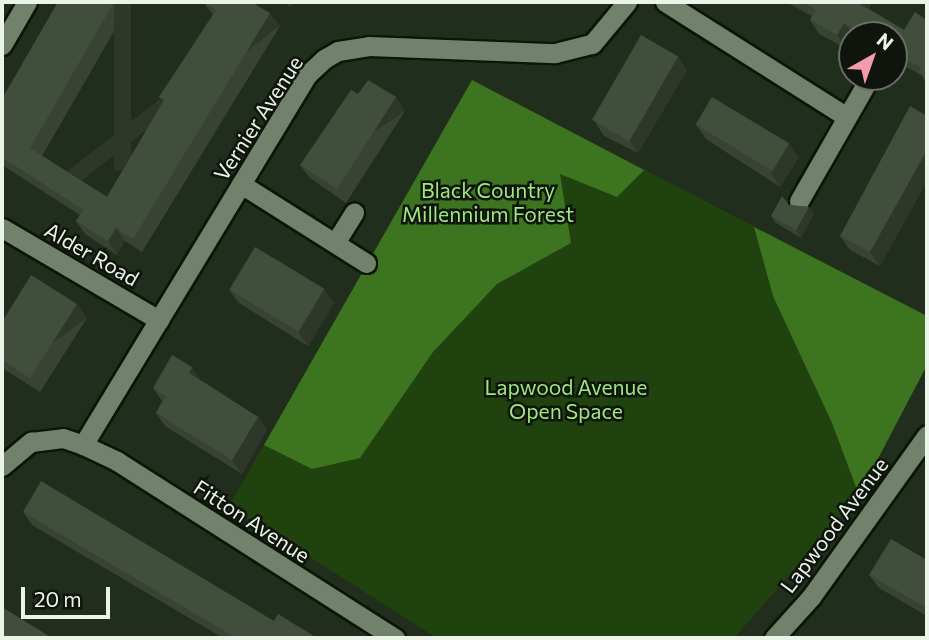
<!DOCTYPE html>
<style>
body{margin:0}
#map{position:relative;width:929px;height:640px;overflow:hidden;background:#222e1d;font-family:Commissioner,sans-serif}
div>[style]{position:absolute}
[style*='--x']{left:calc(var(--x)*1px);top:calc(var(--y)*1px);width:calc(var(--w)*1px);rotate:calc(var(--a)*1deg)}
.green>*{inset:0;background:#20420e}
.forest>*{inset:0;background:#3d7420}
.roads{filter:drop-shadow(2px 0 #0b1606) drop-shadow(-2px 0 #0b1606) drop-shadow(0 2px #0b1606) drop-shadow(0 -2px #0b1606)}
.minor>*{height:19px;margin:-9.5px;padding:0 9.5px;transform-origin:9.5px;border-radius:9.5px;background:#72816c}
.wall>*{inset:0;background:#384334}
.shaded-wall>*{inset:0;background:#2e372a;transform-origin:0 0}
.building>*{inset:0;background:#414e3c;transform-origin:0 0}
span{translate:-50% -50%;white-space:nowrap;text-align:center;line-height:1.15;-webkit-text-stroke:5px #0f140d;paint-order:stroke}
.street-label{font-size:21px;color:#ecf4e9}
.park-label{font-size:21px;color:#9ee97d}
.frame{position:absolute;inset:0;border:4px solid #ecf4e9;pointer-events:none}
.north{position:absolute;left:838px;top:21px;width:70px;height:70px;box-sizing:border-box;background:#0f140d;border:2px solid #676e65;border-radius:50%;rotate:40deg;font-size:19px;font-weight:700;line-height:28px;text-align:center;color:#ecf4e9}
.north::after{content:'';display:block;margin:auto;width:24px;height:32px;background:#f39aab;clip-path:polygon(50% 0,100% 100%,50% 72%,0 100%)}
.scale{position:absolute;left:21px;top:587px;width:89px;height:32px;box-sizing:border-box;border:4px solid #ecf4e9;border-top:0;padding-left:9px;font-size:21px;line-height:24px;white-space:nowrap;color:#ecf4e9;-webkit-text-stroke:5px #0f140d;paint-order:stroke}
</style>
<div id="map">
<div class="green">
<div style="clip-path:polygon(472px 80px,927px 316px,927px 365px,859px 495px,734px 638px,437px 638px,229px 506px)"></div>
</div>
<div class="forest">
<div style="clip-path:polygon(472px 80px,644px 170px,617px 197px,560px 174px,571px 243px,497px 284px,433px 352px,360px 458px,312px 469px,264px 445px)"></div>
<div style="clip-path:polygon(754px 227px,927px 316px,927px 365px,859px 495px,832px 423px,773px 296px)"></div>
</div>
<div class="roads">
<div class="minor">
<div style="--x:665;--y:2;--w:215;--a:32.3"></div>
<div style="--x:2;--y:45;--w:50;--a:-59.8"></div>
<div style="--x:241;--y:184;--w:148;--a:32.3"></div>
<div style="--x:799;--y:201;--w:143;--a:-60.2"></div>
<div style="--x:2;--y:228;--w:182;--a:30.4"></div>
<div style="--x:335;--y:243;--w:36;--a:-58"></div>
<div style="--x:83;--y:445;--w:433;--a:-58.8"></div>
<div style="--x:307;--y:75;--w:23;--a:-43"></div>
<div style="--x:324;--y:59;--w:16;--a:-30"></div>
<div style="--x:338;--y:51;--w:31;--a:-9"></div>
<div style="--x:369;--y:46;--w:186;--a:2.2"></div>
<div style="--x:555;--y:53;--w:38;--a:-14"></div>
<div style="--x:592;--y:44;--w:55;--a:-50.2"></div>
<div style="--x:2;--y:466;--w:38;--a:-40"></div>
<div style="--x:31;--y:442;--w:32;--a:-7"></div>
<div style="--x:63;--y:438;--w:21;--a:19"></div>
<div style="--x:83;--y:445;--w:38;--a:25"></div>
<div style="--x:117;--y:461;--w:330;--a:32.5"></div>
<div style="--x:774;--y:638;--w:55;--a:-47.9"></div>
<div style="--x:811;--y:597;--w:199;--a:-54.4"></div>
</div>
</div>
<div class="wall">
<div style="clip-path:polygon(58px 2px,131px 2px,42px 156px,107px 197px,163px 102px,159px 97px,213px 15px,204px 3px,280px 26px,142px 252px,125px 241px,117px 255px,85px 234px,76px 221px,80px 215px,2px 165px,2px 99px)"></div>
<div style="clip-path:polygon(786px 2px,869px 2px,871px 4px,869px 9px,904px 30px,927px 20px,927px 84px,921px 75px,894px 60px,894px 35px,852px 35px,852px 39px,847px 49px,819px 34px,810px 20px,812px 16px)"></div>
<div style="clip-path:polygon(687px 70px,638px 153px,604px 136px,595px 122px)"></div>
<div style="clip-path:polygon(358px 94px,396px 97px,405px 111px,346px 203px,310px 178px,300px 165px)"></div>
<div style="clip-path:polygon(927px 116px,927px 181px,880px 266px,850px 250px,840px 236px)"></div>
<div style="clip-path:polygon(696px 125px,799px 157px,780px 187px,706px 139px)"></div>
<div style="clip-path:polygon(789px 205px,809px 207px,814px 214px,801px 238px,776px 223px,771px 216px)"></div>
<div style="clip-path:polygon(229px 290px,334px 303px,308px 346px,239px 303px)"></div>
<div style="clip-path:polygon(87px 318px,40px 392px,2px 368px,2px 322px)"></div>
<div style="clip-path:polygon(202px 381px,258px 417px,267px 430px,242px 474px,165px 426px,156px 413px,162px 401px,153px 388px)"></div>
<div style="clip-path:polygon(23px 512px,274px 621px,317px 638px,223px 638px,32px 525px)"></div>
<div style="clip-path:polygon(927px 560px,927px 616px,879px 588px,869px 575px)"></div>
</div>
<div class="shaded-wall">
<div style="left:114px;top:2px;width:17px;height:168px"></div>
<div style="clip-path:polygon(286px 2px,294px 2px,290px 8px)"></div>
<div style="clip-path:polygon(856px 2px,869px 2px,871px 4px,865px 15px)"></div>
<div style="left:270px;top:13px;width:16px;height:264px;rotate:52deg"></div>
<div style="clip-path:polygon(844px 23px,853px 35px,847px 49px,837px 35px)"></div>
<div style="clip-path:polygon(678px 56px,687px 70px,638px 153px,629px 140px)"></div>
<div style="left:396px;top:97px;width:17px;height:109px;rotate:57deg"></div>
<div style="clip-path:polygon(789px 143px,799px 157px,780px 187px,771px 173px)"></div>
<div style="clip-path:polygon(927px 150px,927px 181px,880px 266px,870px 252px)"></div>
<div style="clip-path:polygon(809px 207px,814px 214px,801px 238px,796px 230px)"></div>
<div style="clip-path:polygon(116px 228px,125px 241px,117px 255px,108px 241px)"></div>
<div style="clip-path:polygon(324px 289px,334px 303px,308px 346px,298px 332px)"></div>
<div style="left:77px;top:304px;width:17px;height:88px;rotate:54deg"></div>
<div style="clip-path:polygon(192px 367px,202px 381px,189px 373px)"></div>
<div style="clip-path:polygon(258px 417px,267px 430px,242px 474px,232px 460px)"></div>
</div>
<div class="building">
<div style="clip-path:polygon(58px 2px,114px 2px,30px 148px,107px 197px,164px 100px,159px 97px,216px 10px,204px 3px,205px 2px,251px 2px,270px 13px,133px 239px,116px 228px,108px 241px,76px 221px,83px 210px,2px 157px,2px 99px)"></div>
<div style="clip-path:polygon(802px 2px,856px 2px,904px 30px,915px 12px,927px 20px,927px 77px,919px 72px,921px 68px,894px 52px,894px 35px,865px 35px,844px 23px,837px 35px,810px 20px,816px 10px)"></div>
<div style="left:641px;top:35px;width:43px;height:98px;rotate:30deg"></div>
<div style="clip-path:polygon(368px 80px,396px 97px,337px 189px,300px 165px,351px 90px,358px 94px)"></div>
<div style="left:712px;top:97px;width:90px;height:32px;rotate:31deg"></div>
<div style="clip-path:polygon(910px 106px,927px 116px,927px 150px,870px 252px,840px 236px)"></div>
<div style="clip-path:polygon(782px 196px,789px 205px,809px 207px,796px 230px,771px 216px)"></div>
<div style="left:255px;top:247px;width:81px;height:50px;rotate:31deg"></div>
<div style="clip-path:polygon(31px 275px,77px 304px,30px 378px,2px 360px,2px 322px)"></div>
<div style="clip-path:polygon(172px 355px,192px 367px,189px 373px,258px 417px,232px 460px,156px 413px,166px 396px,153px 388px)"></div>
<div style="clip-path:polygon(41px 481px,274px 621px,278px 614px,317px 638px,236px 638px,23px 512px)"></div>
<div style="clip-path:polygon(891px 539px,927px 560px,927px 608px,869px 575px)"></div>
<div style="clip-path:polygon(2px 607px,52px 638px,2px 638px)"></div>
</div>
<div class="street-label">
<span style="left:258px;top:118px;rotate:-57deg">Vernier Avenue</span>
<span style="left:92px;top:254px;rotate:30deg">Alder Road</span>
<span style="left:252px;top:521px;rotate:33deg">Fitton Avenue</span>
<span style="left:834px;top:525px;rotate:-53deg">Lapwood Avenue</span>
</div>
<div class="park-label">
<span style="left:488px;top:202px">Black Country<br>Millennium Forest</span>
<span style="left:566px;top:399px">Lapwood Avenue<br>Open Space</span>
</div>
<div class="frame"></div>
<div class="north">N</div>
<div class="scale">20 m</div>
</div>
